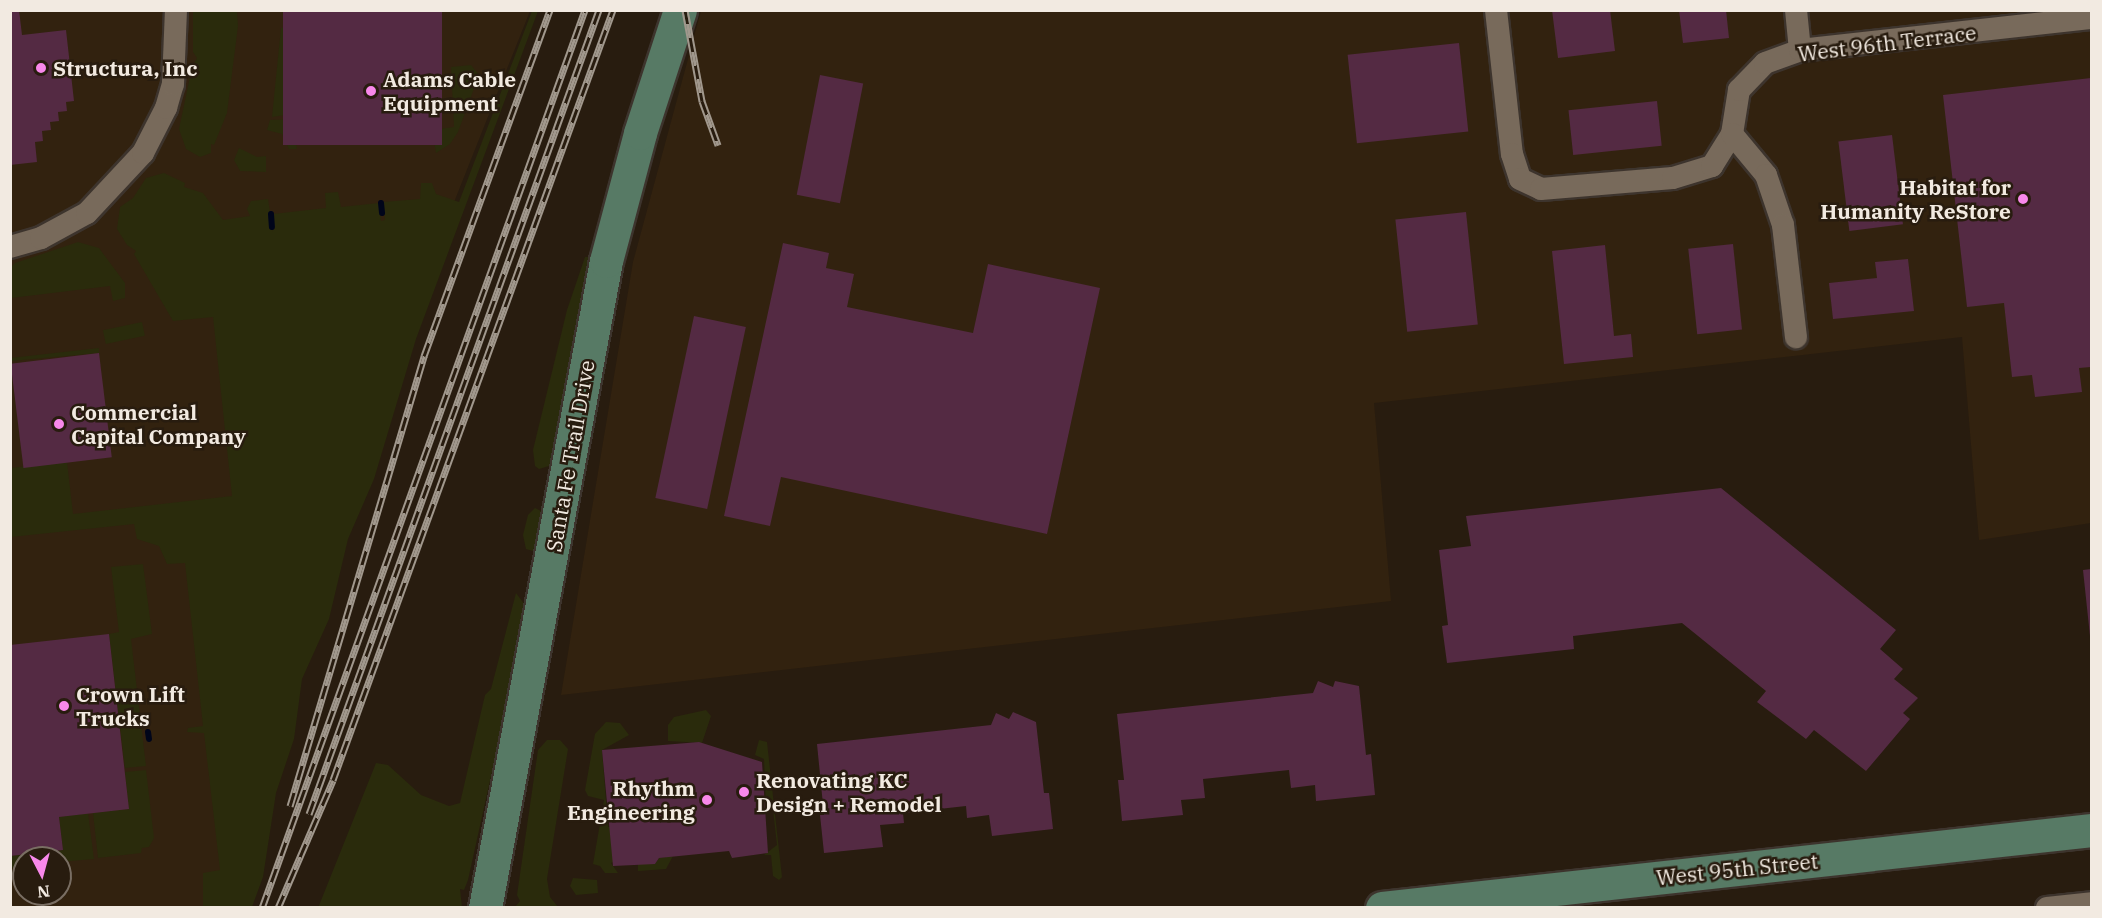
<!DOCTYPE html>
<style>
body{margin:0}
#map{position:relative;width:2102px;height:918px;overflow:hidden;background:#281c0f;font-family:"IBM Plex Serif",serif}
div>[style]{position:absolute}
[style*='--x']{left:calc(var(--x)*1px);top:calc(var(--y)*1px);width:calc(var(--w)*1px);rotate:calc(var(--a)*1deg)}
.built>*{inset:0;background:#32220f}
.green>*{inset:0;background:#2a2b0c;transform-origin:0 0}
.stream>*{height:6px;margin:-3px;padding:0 3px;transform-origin:3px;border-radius:3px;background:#00051a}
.building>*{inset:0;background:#542a43;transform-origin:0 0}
.roads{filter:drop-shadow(2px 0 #3d342d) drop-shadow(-2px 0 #3d342d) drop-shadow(0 2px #3d342d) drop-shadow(0 -2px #3d342d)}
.street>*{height:22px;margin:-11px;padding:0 11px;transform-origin:11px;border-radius:11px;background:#786a5b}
.secondary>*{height:33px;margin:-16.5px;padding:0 16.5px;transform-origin:16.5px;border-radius:16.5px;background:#577a65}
.rail>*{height:7px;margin-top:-3.5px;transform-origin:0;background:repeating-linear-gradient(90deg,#281c0f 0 14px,#a1988d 0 28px);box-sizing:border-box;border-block:2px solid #a1988d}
.dots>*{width:16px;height:16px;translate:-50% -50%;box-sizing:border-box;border:3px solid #281c0f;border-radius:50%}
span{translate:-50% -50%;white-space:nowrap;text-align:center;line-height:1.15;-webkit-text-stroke:5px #281c0f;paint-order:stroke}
.street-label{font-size:21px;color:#f2eae1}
.poi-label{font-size:21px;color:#f2eae1;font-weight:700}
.left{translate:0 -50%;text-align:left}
.right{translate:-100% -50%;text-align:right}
.frame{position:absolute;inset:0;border:12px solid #f2eae1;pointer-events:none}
.north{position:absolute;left:12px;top:846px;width:60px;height:60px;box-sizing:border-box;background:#281c0f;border:2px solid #796e63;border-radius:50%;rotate:174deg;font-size:16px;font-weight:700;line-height:24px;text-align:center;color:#f2eae1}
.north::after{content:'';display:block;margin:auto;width:21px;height:27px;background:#f888ea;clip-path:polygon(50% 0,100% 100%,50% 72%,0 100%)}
</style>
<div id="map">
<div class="built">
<div style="clip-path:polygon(evenodd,10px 11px,530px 11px,412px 308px,218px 907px,11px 907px,10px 11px,24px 858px,60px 858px,60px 894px,24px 894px,24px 858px)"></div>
<div style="clip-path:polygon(701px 11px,2091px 11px,2091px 523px,1979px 540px,1962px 337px,1374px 403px,1391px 601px,561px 695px,633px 262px)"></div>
</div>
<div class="green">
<div style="clip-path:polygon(193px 11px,237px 11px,238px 26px,227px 113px,214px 145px,211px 144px,211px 153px,200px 157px,186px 149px,179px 129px,192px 67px,197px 58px,193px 52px)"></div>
<div style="clip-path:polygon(532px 11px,538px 11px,416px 339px,374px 479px,348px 539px,329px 619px,302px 679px,294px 739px,276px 793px,263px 877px,252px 907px,203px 907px,203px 873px,220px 870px,204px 733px,187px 732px,188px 728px,203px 726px,185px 563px,167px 564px,159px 546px,137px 539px,134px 524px,11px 537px,10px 468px,67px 462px,73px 514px,232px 496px,213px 317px,173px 321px,134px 254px,136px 251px,127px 245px,117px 229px,120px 207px,133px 198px,146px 178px,164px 173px,185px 183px,184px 187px,203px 193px,223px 220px,250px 216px,247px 209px,251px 201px,268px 199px,273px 232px,273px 214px,326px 208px,325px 193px,338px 192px,341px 207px,379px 203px,381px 221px,385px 220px,383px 202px,420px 199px,421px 183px,432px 183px,436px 194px,459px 202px)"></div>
<div style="clip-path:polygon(281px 28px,285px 28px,293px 105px,292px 114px,272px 117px)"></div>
<div style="clip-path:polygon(471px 65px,479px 75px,458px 132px,450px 144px,436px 153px,432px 130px,454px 127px,451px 67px)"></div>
<div style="clip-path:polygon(292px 119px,297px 149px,289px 149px,282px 134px,267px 130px,270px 120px)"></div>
<div style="clip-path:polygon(239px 148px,257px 157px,266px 156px,266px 172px,240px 171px,234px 160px)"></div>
<div style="clip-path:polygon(78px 242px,99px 248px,125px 283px,125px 298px,113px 301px,110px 286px,11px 298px,11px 267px,15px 263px)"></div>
<div style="clip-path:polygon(585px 257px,591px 257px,556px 445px,549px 466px,539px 469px,535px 466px,533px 450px,567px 310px)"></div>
<div style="left:142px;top:322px;width:14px;height:40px;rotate:78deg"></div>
<div style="clip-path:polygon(99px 348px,99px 353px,11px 361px,10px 358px)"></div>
<div style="clip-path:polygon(535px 508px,545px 513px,533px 551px,526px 549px,523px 535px,528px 515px)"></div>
<div style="clip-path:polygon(143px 564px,152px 634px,131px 639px,146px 766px,125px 768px,109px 634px,119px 632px,111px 567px)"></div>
<div style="clip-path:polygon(516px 593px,525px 605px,514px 672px,468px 880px,464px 890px,460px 889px,462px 907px,318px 908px,376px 763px,388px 765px,421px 795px,449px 806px,460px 803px,485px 695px,491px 689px)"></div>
<div style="clip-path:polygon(706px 710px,711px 716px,702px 743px,668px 741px,668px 725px,674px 717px)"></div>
<div style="clip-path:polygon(606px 722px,620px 723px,629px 735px,602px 750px,608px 827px,612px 827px,615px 861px,611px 863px,618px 873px,605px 873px,600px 866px,593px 864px,604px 800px,588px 796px,585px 790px,595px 734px)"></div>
<div style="clip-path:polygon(547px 740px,560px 740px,568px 749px,547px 879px,550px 897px,558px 907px,515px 907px,520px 901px,517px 895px,538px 750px)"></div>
<div style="clip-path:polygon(759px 740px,767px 742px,782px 877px,779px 880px,773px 876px,771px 855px,764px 855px,777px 845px,773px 810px,766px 808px,764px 759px,755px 755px)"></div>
<div style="clip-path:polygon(146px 770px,154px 838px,149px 847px,142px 848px,141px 853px,98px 858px,93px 813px,129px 809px,125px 772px)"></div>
<div style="clip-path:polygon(88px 813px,94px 859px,60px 862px,60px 858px,24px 858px,24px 867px,11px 868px,11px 856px,63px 850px,59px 817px)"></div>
<div style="clip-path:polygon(673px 856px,666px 869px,638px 871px,638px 862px,655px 864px,659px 858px)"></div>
<div style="clip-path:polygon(573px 878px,597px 880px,598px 893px,576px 895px,570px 886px)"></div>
</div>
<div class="stream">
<div style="--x:381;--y:203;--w:10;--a:84"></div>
<div style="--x:271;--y:214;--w:13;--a:86"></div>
<div style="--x:148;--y:732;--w:7;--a:82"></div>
</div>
<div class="building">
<div style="clip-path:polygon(10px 10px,19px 10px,22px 35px,66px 30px,74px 101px,66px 102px,67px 111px,58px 112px,59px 121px,50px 122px,51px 130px,42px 131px,43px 141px,35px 142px,37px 162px,10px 165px)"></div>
<div style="left:283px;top:10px;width:159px;height:135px"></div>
<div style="clip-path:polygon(1552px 10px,1610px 10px,1615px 51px,1558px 58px)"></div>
<div style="clip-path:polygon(1679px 10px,1726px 10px,1729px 38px,1683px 43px)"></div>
<div style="left:1459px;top:43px;width:89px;height:112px;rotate:84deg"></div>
<div style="left:820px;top:75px;width:44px;height:122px;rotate:11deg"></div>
<div style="clip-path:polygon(2091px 78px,2091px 367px,2079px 368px,2082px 392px,2035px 397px,2032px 375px,2012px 377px,2004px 303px,1967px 307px,1943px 95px)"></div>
<div style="left:1657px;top:101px;width:45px;height:89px;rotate:84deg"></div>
<div style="left:1892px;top:135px;width:90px;height:54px;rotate:83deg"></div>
<div style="left:1466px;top:212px;width:113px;height:71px;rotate:84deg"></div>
<div style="clip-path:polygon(783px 243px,829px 253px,826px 268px,854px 274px,847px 307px,973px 333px,988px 264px,1100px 288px,1047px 534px,781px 477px,770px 526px,724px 516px)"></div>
<div style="left:1733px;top:244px;width:86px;height:45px;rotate:84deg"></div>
<div style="clip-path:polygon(1605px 245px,1614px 336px,1631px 334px,1633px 357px,1564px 364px,1552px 251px)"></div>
<div style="clip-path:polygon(1908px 259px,1914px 311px,1833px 319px,1829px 283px,1877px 278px,1875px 262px)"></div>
<div style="left:694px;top:316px;width:53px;height:186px;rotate:12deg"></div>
<div style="left:99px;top:353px;width:105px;height:89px;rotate:83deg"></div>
<div style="clip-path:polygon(1721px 488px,1896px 630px,1880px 649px,1903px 669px,1894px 679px,1918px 698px,1903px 713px,1910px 719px,1866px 771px,1814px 730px,1806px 739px,1757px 702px,1766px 691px,1682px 623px,1573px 636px,1574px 649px,1447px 663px,1442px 626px,1448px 625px,1439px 550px,1471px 546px,1466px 516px)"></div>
<div style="clip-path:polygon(2091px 569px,2091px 636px,2090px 636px,2083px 570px)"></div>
<div style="clip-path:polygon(109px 634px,129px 809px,59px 817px,63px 850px,10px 856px,10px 645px)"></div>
<div style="clip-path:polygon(1318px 681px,1333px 687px,1335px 681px,1359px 686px,1366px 755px,1371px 754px,1375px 795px,1316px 801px,1315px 785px,1291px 788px,1289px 770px,1203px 779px,1205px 798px,1181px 800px,1183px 815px,1122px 821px,1118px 780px,1124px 780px,1117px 714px,1313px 693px)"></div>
<div style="clip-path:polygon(1013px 712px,1036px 722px,1044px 793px,1049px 793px,1053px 829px,992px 836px,989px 815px,967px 818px,966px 806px,903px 813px,904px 823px,880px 825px,883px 847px,824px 853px,820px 815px,824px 815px,817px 744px,991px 725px,996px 713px,1009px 719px)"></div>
<div style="clip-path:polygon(699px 742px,762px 762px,768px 853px,732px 858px,729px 851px,659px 858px,655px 864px,613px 866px,602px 750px)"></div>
</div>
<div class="roads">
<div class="street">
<div style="--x:1496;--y:10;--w:145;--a:83.7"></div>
<div style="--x:1512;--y:154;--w:26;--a:72"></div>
<div style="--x:1520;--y:179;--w:23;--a:25"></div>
<div style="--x:1541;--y:189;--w:132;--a:-4.8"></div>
<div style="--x:1673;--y:178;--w:41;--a:-17.1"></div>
<div style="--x:1712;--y:166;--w:38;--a:-58"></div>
<div style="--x:1732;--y:134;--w:45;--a:-81"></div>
<div style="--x:1739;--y:90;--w:37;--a:-46"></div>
<div style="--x:1765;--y:63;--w:37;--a:-20"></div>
<div style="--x:1800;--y:50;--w:294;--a:-6.3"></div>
<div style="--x:1796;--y:10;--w:40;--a:84.3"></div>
<div style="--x:1732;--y:134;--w:53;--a:50.3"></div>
<div style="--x:1766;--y:175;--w:53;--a:71.2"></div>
<div style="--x:1783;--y:225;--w:113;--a:83.4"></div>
<div style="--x:10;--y:247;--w:32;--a:-16"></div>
<div style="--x:41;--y:238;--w:52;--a:-28.5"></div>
<div style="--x:87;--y:213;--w:82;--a:-47"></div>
<div style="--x:143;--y:153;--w:51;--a:-62.9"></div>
<div style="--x:166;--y:108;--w:25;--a:-74"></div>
<div style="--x:173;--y:84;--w:74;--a:-87.7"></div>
<div style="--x:2047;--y:908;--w:45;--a:-6.3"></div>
</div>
<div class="secondary">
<div style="--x:485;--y:908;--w:658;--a:-79.41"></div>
<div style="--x:606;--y:261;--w:132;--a:-75.1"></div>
<div style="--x:640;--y:133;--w:129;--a:-72"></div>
<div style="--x:1382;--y:908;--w:714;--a:-6.27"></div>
</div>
</div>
<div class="rail">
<div style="--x:685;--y:10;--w:93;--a:79.4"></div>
<div style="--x:702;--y:101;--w:47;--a:70"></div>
<div style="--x:290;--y:806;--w:470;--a:-73.4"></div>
<div style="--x:424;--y:356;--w:368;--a:-70"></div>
<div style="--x:309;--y:814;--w:855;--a:-70.17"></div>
<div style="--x:262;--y:908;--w:954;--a:-70.22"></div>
<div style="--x:278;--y:908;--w:139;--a:-66.7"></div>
<div style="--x:333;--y:780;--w:819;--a:-70.02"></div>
</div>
<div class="dots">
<div style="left:41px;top:68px;background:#f888ea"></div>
<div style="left:371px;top:91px;background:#f888ea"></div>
<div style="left:2023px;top:199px;background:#f888ea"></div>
<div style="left:59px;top:424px;background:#f888ea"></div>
<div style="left:64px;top:706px;background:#f888ea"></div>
<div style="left:744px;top:792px;background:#f888ea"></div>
<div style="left:707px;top:800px;background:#f888ea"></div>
</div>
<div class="street-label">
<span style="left:1887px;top:43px;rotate:-7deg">West 96th Terrace</span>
<span style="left:570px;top:456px;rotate:-80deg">Santa Fe Trail Drive</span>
<span style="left:1737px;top:869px;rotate:-6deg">West 95th Street</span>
</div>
<div class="poi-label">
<span class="left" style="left:53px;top:68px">Structura, Inc</span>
<span class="left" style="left:383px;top:91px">Adams Cable<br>Equipment</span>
<span class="right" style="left:2011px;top:199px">Habitat for<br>Humanity ReStore</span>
<span class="left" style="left:71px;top:424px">Commercial<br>Capital Company</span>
<span class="left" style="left:76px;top:706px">Crown Lift<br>Trucks</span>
<span class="left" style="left:756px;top:792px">Renovating KC<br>Design + Remodel</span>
<span class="right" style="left:695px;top:800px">Rhythm<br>Engineering</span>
</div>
<div class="frame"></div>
<div class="north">N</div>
</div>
